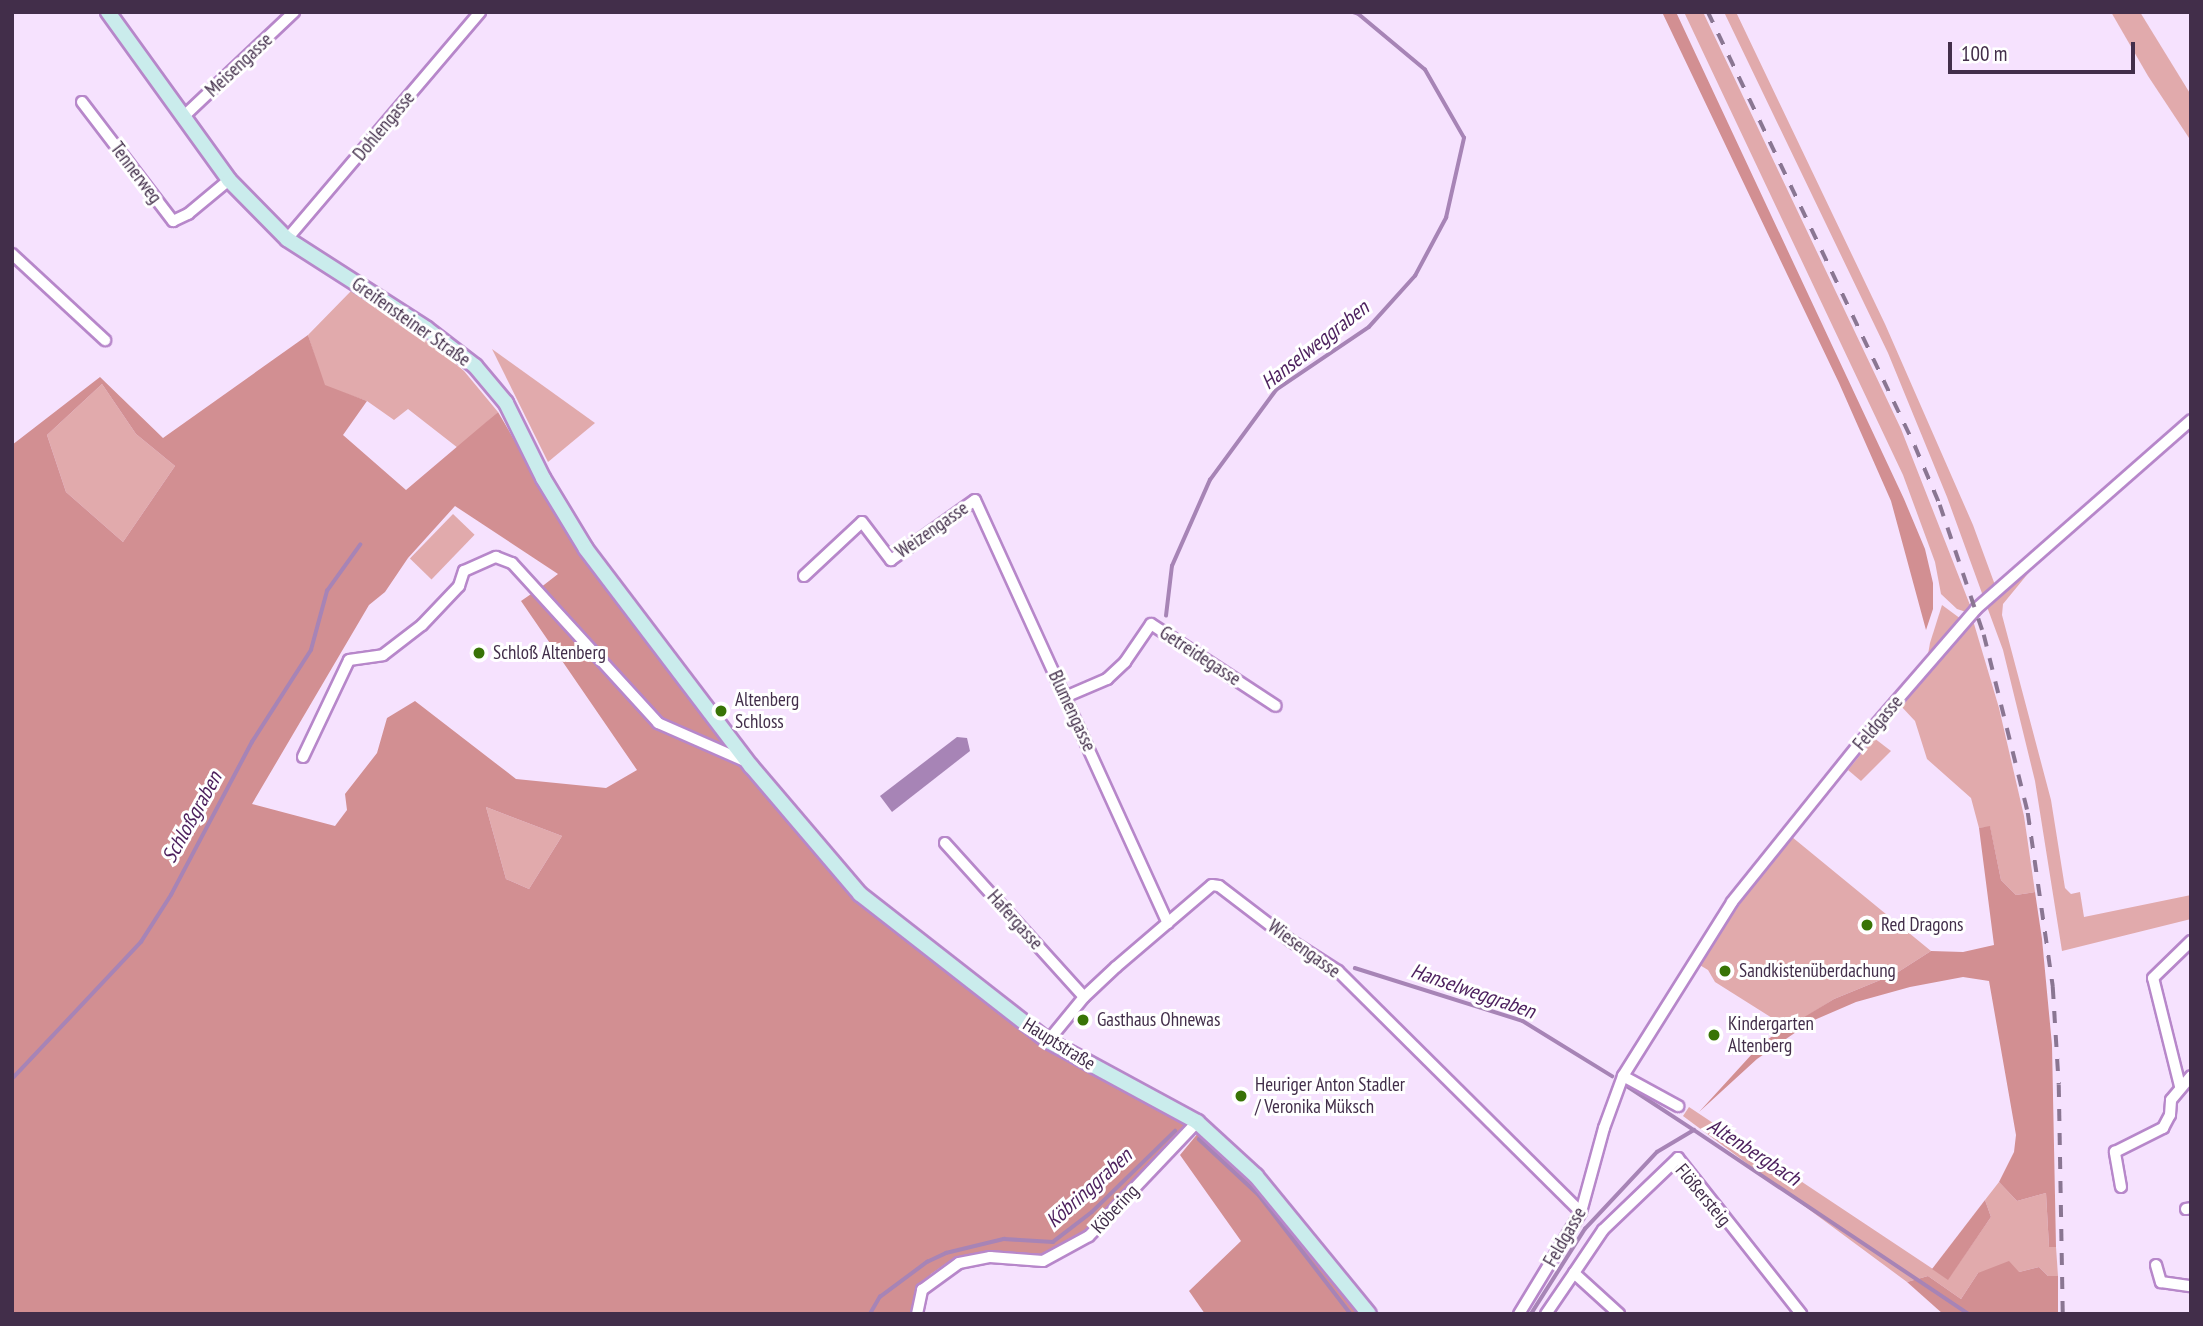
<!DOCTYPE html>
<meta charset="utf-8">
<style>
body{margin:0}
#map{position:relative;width:2203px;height:1326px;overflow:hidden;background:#f6e2fe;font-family:"PT Sans Narrow",sans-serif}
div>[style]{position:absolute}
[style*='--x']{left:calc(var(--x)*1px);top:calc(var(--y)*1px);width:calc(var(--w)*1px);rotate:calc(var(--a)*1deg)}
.green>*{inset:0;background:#e1aaac;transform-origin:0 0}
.forest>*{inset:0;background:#d28f92}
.water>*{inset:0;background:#a784b6}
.stream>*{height:3.5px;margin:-1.75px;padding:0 1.75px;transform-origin:1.75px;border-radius:1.75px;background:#a784b6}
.roads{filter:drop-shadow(2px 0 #b787ca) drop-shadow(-2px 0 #b787ca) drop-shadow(0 2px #b787ca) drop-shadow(0 -2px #b787ca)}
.minor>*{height:10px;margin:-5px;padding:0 5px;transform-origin:5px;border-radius:5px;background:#fff}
.secondary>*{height:14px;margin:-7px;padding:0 7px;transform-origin:7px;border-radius:7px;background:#caecec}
.rail>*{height:3.5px;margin-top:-1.75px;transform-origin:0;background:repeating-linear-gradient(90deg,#8a7692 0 12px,transparent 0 24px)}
.dots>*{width:19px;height:19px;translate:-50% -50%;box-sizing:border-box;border:4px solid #fff;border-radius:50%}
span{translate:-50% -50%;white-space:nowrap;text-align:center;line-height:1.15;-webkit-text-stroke:6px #fff;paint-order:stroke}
.street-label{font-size:19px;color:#422e4a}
.poi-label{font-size:19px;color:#422e4a}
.left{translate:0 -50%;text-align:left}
.water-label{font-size:21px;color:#4c1f5d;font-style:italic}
.frame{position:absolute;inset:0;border:14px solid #422e4a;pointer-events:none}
.scale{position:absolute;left:1948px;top:42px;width:187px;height:32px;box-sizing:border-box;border:4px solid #422e4a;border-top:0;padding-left:9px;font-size:21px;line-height:24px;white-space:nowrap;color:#422e4a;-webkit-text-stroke:5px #fff;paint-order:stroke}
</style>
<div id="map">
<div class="green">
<div style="clip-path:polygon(1684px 12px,1703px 12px,1901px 429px,1970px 605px,1966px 612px,1957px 609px,1941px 594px,1935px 562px,1903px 475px)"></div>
<div style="clip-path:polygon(1724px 12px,1736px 12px,1885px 324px,1973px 525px,1995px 585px,1983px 596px,1947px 497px,1888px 353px)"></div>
<div style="clip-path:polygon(2111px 12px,2140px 12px,2191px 95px,2191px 141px,2148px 76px)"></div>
<div style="clip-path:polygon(351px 291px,421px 334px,464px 371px,498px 412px,458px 448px,408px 409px,394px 420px,367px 401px,324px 386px,308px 335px)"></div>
<div style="clip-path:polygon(492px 349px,595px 423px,548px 462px)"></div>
<div style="clip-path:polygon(102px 384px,136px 434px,175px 466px,123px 542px,66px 492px,47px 435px)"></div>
<div style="left:453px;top:514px;width:30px;height:62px;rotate:44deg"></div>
<div style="clip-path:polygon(2033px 562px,2035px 565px,2003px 604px,2002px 615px,2051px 800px,2065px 888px,2071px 894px,2080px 892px,2084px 917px,2191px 895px,2191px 919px,2062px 951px,2035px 781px,2003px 650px,1986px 604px)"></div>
<div style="clip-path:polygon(1942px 605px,1961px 619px,1927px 660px,1930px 643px)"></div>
<div style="clip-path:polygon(1972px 617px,1999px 708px,2024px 816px,2035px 892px,2016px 895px,2001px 880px,1990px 827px,1979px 828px,1971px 798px,1927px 759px,1915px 721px,1900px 705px)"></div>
<div style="clip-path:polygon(1874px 738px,1891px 751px,1861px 781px,1848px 770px)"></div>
<div style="clip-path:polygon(486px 807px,562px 836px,529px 889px,506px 879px)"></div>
<div style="clip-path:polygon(1792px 837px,1931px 951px,1895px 974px,1834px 999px,1788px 1028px,1715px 982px,1708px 970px,1698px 964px,1760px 875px)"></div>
<div style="clip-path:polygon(1689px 1107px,1948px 1279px,1991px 1217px,1985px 1200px,1999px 1182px,2017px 1201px,2046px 1193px,2049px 1247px,2056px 1247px,2058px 1276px,2048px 1276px,2039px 1267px,2019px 1272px,1978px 1273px,1961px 1299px,1928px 1276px,1907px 1282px,1683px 1116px)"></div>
</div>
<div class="forest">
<div style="clip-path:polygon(1662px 12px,1676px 12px,1904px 499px,1925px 549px,1933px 583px,1933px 609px,1926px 630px,1891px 501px,1839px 383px)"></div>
<div style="clip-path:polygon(evenodd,308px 335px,325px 385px,367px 401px,343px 435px,406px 490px,498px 412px,569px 534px,736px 755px,661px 719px,540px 588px,558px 574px,455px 506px,408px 558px,385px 592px,369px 605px,252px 804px,335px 826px,347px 810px,345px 794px,377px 753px,387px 718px,415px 701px,516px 779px,606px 788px,637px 770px,521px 601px,534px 592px,655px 727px,746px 766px,857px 901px,1046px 1044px,1190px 1124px,1081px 1236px,1041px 1258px,980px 1253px,954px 1258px,931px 1274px,909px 1314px,12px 1314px,12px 445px,100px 377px,163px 438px,308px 335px,102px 384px,136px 434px,175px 466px,123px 542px,66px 492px,47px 435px,102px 384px,308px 335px,486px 807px,562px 836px,529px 889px,506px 879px,486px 807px)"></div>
<div style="clip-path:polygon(1990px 826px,2001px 880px,2016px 895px,2035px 892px,2042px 939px,2052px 1045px,2056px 1247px,2049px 1247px,2046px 1193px,2017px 1201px,1999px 1182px,2014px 1152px,2016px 1135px,1989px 981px,1963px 977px,1910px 987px,1856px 1002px,1812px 1021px,1757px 1059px,1699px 1112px,1763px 1042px,1834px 999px,1895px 974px,1931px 951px,1963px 952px,1994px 945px,1979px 828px)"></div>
<div style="clip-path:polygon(1199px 1132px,1270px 1200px,1363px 1314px,1205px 1314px,1189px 1291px,1241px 1241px,1180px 1155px)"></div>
<div style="clip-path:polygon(1985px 1200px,1991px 1217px,1948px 1280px,1932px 1269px)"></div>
<div style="clip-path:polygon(2009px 1261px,2019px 1272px,2039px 1267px,2048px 1276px,2058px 1276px,2058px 1314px,1943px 1314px,1907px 1282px,1928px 1276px,1961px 1299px,1978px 1273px)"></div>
</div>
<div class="water">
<div style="clip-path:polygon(957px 737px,967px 738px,970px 751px,892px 812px,880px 796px)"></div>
</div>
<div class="stream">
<div style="--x:1166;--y:616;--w:50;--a:-83.2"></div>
<div style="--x:1172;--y:566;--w:94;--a:-66.2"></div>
<div style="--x:1210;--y:480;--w:112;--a:-53.7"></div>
<div style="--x:1276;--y:390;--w:112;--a:-34.1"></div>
<div style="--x:1369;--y:327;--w:69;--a:-48"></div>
<div style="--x:1415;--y:276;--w:66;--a:-61.9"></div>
<div style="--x:1446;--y:218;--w:82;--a:-77.3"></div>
<div style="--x:1464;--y:138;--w:78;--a:-119.8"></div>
<div style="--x:1425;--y:70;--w:87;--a:-140.1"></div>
<div style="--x:1358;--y:14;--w:6;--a:-162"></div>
<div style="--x:1355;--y:968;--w:176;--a:17.5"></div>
<div style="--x:1523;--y:1021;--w:105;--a:31.7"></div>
<div style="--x:12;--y:1079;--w:188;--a:-46.7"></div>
<div style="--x:141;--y:942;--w:56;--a:-57.4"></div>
<div style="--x:171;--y:895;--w:173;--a:-62.1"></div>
<div style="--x:252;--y:742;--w:109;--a:-57.3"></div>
<div style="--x:311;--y:650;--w:61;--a:-74.8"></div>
<div style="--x:327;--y:591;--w:57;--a:-54.3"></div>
<div style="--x:1627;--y:1086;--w:80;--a:33.3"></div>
<div style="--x:1199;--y:1139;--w:82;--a:43"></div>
<div style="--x:1259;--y:1195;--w:150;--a:52.3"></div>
<div style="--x:870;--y:1314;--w:20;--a:-60"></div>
<div style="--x:880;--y:1297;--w:59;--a:-36.7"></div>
<div style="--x:927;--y:1262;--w:21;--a:-25"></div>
<div style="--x:946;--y:1253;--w:60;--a:-13.6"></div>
<div style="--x:1004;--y:1239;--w:49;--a:3.5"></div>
<div style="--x:1053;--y:1242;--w:49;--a:-37.6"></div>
<div style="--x:1092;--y:1212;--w:116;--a:-44.3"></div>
<div style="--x:1531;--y:1314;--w:101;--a:-57.6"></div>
<div style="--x:1585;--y:1229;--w:105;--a:-46.9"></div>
<div style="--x:1657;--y:1152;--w:43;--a:-30.7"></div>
<div style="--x:1694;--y:1130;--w:331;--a:33.8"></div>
</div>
<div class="roads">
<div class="minor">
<div style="--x:82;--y:102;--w:150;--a:52.6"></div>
<div style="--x:173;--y:221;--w:17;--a:-25"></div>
<div style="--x:188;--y:214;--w:53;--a:-39.7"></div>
<div style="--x:183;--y:117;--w:153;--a:-43.4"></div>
<div style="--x:287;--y:239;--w:298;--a:-49.6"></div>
<div style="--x:12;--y:254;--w:127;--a:42.8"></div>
<div style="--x:804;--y:576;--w:79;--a:-43"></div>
<div style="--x:862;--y:522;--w:48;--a:52.7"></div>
<div style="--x:891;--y:560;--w:103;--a:-35.5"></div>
<div style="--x:975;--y:500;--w:465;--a:65.5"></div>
<div style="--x:1065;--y:697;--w:46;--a:-23.2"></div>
<div style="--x:1107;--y:679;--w:25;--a:-43"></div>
<div style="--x:1125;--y:662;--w:46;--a:-55.6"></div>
<div style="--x:1151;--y:624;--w:149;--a:33.3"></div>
<div style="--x:303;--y:757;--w:107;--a:-64.6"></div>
<div style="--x:349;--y:660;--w:34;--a:-8"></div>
<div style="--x:383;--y:655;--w:49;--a:-37.6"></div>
<div style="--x:422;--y:625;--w:54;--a:-46.5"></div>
<div style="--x:459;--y:586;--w:16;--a:-72"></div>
<div style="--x:464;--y:571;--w:35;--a:-24"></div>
<div style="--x:496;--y:557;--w:17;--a:21"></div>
<div style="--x:512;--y:563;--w:217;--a:47.6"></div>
<div style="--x:658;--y:723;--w:97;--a:23.7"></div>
<div style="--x:945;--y:843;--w:207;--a:47.9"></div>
<div style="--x:1048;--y:1041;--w:57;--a:-50.7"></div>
<div style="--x:1084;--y:997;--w:44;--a:-43.2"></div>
<div style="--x:1116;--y:967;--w:126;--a:-40.5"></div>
<div style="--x:1212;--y:885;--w:7;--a:8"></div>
<div style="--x:1219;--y:886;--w:91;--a:37.4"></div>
<div style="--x:1291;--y:941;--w:56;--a:32.6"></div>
<div style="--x:1338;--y:971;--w:342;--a:44.8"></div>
<div style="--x:1623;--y:1076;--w:63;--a:28.6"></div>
<div style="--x:2180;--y:1086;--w:111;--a:-104"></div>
<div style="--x:2153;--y:978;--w:53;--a:-44.2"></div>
<div style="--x:2121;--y:1187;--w:36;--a:-100"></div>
<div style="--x:2115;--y:1152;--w:54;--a:-26.6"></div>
<div style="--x:2163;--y:1128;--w:15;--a:-62"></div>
<div style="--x:2170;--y:1115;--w:15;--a:-86"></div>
<div style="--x:2171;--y:1100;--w:31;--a:-50"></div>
<div style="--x:2186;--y:1209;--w:5;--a:-11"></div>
<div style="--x:2156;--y:1265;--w:18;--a:74"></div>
<div style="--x:2161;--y:1282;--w:30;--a:8"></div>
<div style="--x:1574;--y:1273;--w:52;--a:-56"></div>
<div style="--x:1603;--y:1230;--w:104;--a:-43.8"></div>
<div style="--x:1678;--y:1158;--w:199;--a:51.7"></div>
<div style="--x:917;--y:1314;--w:25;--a:-78"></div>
<div style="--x:922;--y:1290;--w:46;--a:-36.1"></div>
<div style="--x:959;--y:1263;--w:32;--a:-11"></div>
<div style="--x:990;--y:1257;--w:53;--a:4.3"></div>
<div style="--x:1043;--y:1261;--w:52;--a:-28.5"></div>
<div style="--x:1089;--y:1236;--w:157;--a:-46.5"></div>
<div style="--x:1519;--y:1314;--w:119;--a:-58.7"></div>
<div style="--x:1581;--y:1212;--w:87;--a:-74.7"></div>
<div style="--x:1604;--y:1128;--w:55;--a:-69.9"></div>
<div style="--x:1623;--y:1076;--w:205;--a:-57.9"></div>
<div style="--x:1732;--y:902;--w:204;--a:-51.2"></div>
<div style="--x:1860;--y:743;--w:177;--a:-49.1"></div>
<div style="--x:1976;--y:609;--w:286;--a:-41.3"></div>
<div style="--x:1546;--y:1314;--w:50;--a:-55.7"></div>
<div style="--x:1574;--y:1273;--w:61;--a:42.3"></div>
</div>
<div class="secondary">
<div style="--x:108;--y:12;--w:207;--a:54.2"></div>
<div style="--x:229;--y:180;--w:83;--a:45.5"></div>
<div style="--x:287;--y:239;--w:166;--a:32.7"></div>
<div style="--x:427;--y:329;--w:61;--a:37.6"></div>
<div style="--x:475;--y:366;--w:48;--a:50"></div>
<div style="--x:506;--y:403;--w:84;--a:63.7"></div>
<div style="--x:543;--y:478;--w:83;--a:58.8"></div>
<div style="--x:586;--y:549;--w:273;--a:52.8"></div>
<div style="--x:751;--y:766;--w:168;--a:49.6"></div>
<div style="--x:860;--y:894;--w:239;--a:38"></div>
<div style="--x:1048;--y:1041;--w:170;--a:28.5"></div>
<div style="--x:1197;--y:1122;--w:80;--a:42.5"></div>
<div style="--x:1256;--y:1176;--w:178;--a:50.7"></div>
</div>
</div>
<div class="rail">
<div style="--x:1708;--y:12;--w:481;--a:64.5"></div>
<div style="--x:1915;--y:446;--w:64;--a:67"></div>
<div style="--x:1940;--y:505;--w:137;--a:71.3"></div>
<div style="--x:1984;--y:635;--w:183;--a:76.1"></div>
<div style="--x:2028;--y:813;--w:176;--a:81.8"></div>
<div style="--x:2053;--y:987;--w:98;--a:86.5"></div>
<div style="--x:2059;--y:1085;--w:229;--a:89"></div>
</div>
<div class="dots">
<div style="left:479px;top:653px;background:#387306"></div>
<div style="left:721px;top:711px;background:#387306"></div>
<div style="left:1867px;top:925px;background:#387306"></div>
<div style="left:1725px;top:971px;background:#387306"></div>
<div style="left:1083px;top:1020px;background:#387306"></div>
<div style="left:1714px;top:1035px;background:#387306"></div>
<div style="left:1241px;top:1096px;background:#387306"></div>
</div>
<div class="street-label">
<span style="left:239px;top:65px;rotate:-43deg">Meisengasse</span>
<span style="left:384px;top:126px;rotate:-50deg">Dohlengasse</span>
<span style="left:136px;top:173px;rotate:53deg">Tennerweg</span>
<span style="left:411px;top:322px;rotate:35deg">Greifensteiner Straße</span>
<span style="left:932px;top:530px;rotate:-35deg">Weizengasse</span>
<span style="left:1200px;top:656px;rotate:33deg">Getreidegasse</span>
<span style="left:1072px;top:711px;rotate:65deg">Blumengasse</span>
<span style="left:1878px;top:723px;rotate:-50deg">Feldgasse</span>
<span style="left:1015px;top:920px;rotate:48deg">Hafergasse</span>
<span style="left:1304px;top:949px;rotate:36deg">Wiesengasse</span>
<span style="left:1059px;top:1044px;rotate:32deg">Hauptstraße</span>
<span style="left:1703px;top:1195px;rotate:50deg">Flößersteig</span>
<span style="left:1115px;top:1209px;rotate:-47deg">Köbering</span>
<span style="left:1565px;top:1237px;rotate:-60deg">Feldgasse</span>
</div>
<div class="poi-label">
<span class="left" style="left:493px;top:653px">Schloß Altenberg</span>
<span class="left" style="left:735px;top:711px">Altenberg<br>Schloss</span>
<span class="left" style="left:1881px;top:925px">Red Dragons</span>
<span class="left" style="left:1739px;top:971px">Sandkistenüberdachung</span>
<span class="left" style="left:1097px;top:1020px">Gasthaus Ohnewas</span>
<span class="left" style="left:1728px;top:1035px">Kindergarten<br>Altenberg</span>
<span class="left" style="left:1255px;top:1096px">Heuriger Anton Stadler<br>/ Veronika Müksch</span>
</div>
<div class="water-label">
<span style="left:1315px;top:345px;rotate:-38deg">Hanselweggraben</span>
<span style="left:192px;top:817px;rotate:-61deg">Schloßgraben</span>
<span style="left:1473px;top:991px;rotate:19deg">Hanselweggraben</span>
<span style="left:1754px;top:1152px;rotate:33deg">Altenbergbach</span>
<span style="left:1089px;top:1188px;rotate:-42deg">Köbringgraben</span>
</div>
<div class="frame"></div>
<div class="scale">100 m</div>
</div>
